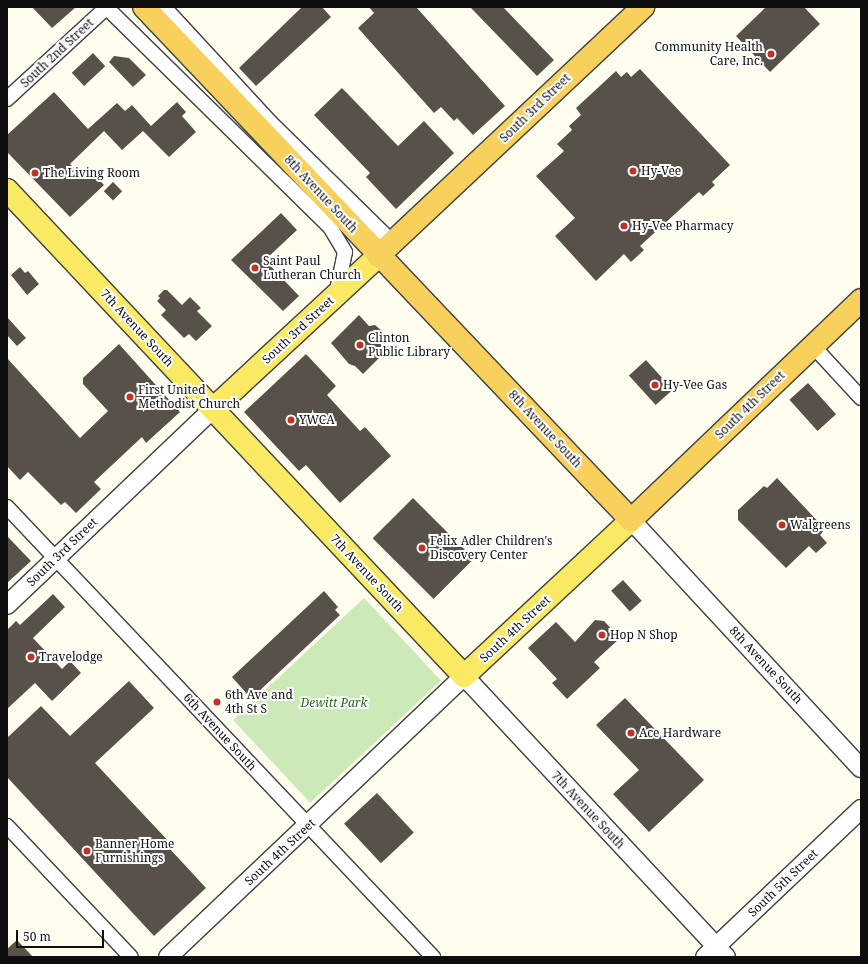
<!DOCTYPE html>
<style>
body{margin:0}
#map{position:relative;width:868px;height:964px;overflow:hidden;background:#fffeee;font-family:"Noto Serif",serif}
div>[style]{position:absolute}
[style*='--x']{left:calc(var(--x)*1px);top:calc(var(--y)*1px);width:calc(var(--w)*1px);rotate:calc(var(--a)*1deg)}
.green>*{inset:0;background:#cbeab8;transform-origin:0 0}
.building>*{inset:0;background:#57514a;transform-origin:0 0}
.roads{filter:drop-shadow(1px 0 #414141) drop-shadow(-1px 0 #414141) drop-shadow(0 1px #414141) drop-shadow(0 -1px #414141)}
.minor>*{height:14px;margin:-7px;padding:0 7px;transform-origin:7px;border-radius:7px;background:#fff}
.tertiary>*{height:18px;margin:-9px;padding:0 9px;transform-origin:9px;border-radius:9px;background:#fff}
.primary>*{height:22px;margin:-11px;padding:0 11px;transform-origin:11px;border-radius:11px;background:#faea63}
.trunk>*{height:22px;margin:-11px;padding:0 11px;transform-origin:11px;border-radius:11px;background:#f8d05c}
.dots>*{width:11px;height:11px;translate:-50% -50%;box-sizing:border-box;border:2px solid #fff;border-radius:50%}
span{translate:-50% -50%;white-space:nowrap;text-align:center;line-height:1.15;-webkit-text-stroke:4px #fff;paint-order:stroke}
.poi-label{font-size:12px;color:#0e0e0e}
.right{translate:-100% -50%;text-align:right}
.left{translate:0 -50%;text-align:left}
.street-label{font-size:12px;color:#0e0e0e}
.park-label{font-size:12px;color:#22671d;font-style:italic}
.frame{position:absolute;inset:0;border:8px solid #0e0e0e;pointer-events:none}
.scale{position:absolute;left:16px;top:930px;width:88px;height:18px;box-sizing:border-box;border:2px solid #0e0e0e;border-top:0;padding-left:5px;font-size:12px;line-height:14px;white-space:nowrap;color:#0e0e0e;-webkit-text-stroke:3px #fff;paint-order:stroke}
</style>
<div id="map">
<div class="green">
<div style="left:364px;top:598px;width:113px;height:179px;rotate:47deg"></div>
</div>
<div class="building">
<div style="clip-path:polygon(32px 7px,76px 7px,52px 28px)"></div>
<div style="clip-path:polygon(302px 7px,322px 7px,331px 17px,256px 86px,239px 68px)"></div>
<div style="clip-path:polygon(369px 7px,416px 7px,505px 106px,473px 135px,457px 118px,454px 121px,441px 107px,434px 113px,358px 28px,374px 13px)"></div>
<div style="clip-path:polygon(470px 7px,503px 7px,554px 60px,537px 76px)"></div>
<div style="clip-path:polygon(766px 7px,804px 7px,820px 24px,770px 72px,736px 36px)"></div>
<div style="left:93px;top:53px;width:18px;height:29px;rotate:47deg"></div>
<div style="clip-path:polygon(114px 56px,129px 58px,146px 75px,133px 87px,109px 62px)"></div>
<div style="clip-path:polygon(640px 69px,730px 165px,712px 182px,715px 185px,703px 196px,699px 192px,640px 246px,644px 250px,631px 262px,624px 254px,596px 281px,555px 236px,575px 218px,536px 176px,564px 151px,557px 144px,572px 130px,569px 126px,581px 115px,576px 108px,616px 71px,621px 77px,627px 72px,631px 77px)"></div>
<div style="clip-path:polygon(342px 88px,398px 146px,424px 121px,454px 153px,396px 209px,366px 177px,370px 173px,314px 115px)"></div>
<div style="clip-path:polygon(54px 92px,88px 129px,117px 103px,125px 111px,132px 105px,151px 126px,177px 102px,186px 112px,182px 116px,196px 132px,169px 157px,143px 131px,122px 150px,104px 131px,70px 164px,83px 177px,90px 170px,104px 185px,70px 217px,7px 152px,7px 135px)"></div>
<div style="left:113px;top:182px;width:13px;height:13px;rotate:45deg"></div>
<div style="clip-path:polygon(281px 213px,297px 230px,265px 260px,299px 296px,283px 311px,231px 260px)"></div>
<div style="clip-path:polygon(20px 267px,25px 273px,28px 271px,39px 284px,27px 295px,11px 275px)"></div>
<div style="clip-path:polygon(164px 290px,167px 290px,182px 305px,190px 297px,201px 308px,197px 311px,212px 326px,196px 341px,189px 334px,184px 338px,161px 315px,166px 310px,157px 301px,160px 298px,158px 296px)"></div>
<div style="clip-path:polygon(359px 315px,369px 326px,375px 325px,382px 331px,380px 337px,389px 348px,363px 374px,355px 366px,349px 364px,331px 343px)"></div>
<div style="clip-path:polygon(7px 317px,26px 338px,17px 346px,7px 335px)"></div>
<div style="clip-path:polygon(119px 344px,180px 412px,146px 443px,142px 437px,94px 482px,101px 489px,76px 513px,65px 502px,61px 505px,28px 472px,20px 480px,7px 466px,7px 358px,80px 438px,108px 411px,83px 384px,83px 378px)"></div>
<div style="clip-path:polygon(306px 354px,336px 386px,327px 395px,360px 431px,365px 427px,391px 456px,340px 503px,306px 465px,299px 471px,244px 412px)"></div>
<div style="left:646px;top:360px;width:40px;height:23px;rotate:48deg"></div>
<div style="left:808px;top:383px;width:42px;height:25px;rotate:48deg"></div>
<div style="clip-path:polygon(777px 478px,825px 529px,820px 535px,827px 543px,816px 553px,809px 546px,786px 568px,738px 520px,738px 510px,764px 486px,767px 488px)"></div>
<div style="left:413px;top:498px;width:86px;height:57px;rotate:45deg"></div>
<div style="clip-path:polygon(7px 536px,31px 561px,7px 583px)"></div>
<div style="left:623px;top:580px;width:28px;height:16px;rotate:48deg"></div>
<div style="clip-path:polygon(324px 591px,338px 607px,335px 610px,340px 615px,255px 695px,250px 690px,247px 694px,232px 677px)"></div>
<div style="clip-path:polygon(53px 594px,65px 607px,33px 638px,62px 669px,70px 661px,81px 673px,52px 701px,35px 683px,7px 709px,7px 630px,16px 621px,20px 625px)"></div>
<div style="clip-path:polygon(595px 620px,604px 621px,620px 638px,594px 662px,600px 668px,567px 699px,552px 683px,557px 679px,528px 648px,556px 622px,575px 642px)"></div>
<div style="clip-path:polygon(129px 681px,154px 708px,95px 763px,173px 846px,170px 849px,206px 888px,154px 936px,7px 777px,7px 738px,41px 706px,70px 736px)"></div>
<div style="clip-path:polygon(625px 698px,704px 780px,649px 832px,613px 794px,639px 770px,596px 725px)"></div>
<div style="left:377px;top:793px;width:54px;height:45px;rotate:47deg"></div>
<div style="clip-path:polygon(17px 940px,33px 957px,7px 957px,7px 949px)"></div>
</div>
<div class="roads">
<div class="minor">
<div style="--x:106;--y:7;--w:314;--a:44.5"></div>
<div style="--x:330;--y:227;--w:29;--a:59"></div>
<div style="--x:345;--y:252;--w:44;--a:101.8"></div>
<div style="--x:164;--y:7;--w:156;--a:47.3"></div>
<div style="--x:270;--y:122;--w:171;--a:44.5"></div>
<div style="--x:7;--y:99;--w:136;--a:-42.6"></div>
<div style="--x:812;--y:345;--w:72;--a:47.2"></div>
<div style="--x:7;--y:507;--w:620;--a:46.57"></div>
<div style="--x:7;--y:826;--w:180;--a:46.6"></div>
</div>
<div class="tertiary">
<div style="--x:631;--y:520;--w:338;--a:47.2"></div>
<div style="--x:7;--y:605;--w:286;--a:-43.6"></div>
<div style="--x:168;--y:957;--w:408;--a:-43.5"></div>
<div style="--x:464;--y:676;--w:384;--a:47"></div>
<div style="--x:705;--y:957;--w:215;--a:-43.5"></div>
</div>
<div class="primary">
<div style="--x:7;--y:190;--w:667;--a:46.76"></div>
<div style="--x:464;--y:676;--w:229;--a:-43"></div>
<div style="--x:214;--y:408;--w:224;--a:-42.8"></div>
</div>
<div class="trunk">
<div style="--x:144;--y:7;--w:707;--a:46.49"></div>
<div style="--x:631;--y:520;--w:318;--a:-43.7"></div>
<div style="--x:378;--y:256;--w:364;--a:-43.2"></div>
</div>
</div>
<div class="dots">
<div style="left:771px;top:54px;background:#c03223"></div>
<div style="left:633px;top:171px;background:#c03223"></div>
<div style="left:35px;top:173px;background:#c03223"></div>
<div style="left:624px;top:226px;background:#c03223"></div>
<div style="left:255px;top:268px;background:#c03223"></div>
<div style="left:360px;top:345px;background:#c03223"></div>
<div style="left:655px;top:385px;background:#c03223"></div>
<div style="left:130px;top:397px;background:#c03223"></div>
<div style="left:291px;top:420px;background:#c03223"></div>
<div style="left:782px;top:525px;background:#c03223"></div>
<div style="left:422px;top:548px;background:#c03223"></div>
<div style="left:602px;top:635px;background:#c03223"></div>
<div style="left:31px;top:657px;background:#c03223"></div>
<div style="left:217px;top:702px;background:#c03223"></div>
<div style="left:631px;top:733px;background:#c03223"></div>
<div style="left:87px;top:851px;background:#c03223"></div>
</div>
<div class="poi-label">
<span class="right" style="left:763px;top:54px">Community Health<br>Care, Inc.</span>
<span class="left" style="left:641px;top:171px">Hy-Vee</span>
<span class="left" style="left:43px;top:173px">The Living Room</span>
<span class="left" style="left:632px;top:226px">Hy-Vee Pharmacy</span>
<span class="left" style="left:263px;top:268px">Saint Paul<br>Lutheran Church</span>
<span class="left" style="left:368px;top:345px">Clinton<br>Public Library</span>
<span class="left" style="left:663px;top:385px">Hy-Vee Gas</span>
<span class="left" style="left:138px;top:397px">First United<br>Methodist Church</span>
<span class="left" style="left:299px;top:420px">YWCA</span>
<span class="left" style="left:790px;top:525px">Walgreens</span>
<span class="left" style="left:430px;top:548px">Felix Adler Children's<br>Discovery Center</span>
<span class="left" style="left:610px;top:635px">Hop N Shop</span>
<span class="left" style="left:39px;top:657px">Travelodge</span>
<span class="left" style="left:225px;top:702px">6th Ave and<br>4th St S</span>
<span class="left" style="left:639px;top:733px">Ace Hardware</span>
<span class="left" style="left:95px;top:851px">Banner Home<br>Furnishings</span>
</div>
<div class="street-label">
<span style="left:57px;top:53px;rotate:-43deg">South 2nd Street</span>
<span style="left:535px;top:108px;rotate:-44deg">South 3rd Street</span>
<span style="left:321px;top:194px;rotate:47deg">8th Avenue South</span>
<span style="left:137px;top:328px;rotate:47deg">7th Avenue South</span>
<span style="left:298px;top:330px;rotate:-43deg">South 3rd Street</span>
<span style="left:750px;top:405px;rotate:-44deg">South 4th Street</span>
<span style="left:545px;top:429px;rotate:47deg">8th Avenue South</span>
<span style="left:62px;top:552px;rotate:-44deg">South 3rd Street</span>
<span style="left:367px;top:573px;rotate:47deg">7th Avenue South</span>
<span style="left:515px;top:629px;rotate:-43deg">South 4th Street</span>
<span style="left:766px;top:665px;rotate:47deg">8th Avenue South</span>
<span style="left:220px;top:732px;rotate:47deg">6th Avenue South</span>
<span style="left:588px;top:810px;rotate:47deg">7th Avenue South</span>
<span style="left:280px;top:852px;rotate:-43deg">South 4th Street</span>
<span style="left:783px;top:883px;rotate:-44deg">South 5th Street</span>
</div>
<div class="park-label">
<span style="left:334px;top:703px">Dewitt Park</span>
</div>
<div class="frame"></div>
<div class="scale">50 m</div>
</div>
